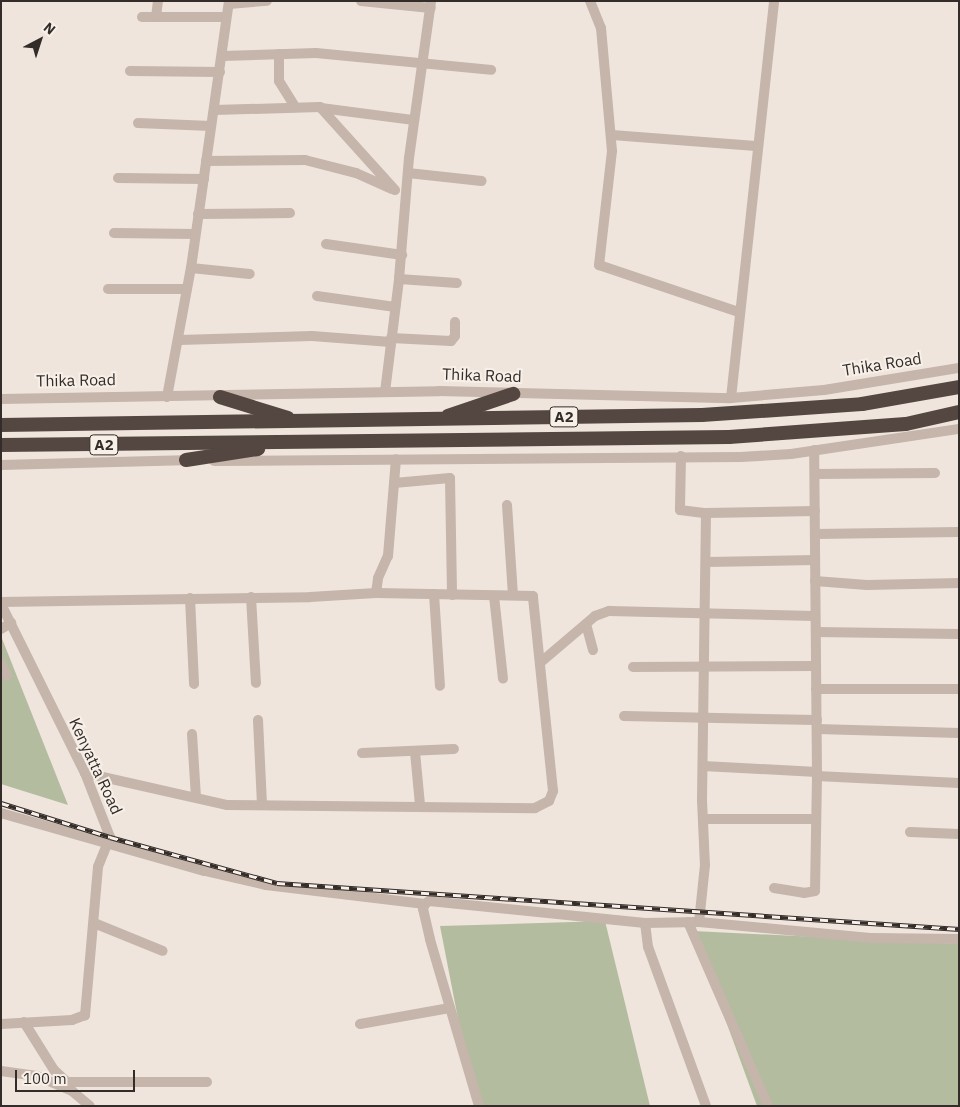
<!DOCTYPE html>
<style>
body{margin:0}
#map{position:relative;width:960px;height:1107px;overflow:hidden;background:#efe5dd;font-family:"IBM Plex Sans",sans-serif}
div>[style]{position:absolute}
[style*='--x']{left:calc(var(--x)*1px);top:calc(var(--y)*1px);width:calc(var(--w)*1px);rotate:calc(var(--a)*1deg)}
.green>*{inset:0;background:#b4bc9f}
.minor>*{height:10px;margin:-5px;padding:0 5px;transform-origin:5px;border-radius:5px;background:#c5b5aa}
.highway>*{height:14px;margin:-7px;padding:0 7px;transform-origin:7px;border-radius:7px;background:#544641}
.rail>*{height:4.5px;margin-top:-2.25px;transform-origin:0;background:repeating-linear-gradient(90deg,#f7f0e9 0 8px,#342c29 0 16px);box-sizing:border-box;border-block:1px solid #342c29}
span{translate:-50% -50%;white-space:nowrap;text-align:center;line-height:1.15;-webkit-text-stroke:4px #f7f0e9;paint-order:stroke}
.shield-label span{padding:1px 4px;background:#f7f0e9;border:1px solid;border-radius:4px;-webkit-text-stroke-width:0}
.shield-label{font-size:15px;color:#342c29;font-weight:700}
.street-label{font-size:16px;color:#342c29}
.frame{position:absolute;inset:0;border:2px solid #342c29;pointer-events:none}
.north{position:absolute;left:15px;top:15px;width:50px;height:50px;-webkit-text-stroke:4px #f7f0e9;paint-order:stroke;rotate:40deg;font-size:14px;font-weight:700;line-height:20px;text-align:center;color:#342c29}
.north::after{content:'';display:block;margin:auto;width:18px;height:22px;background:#342c29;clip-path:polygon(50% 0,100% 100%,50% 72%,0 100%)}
.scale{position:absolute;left:15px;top:1070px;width:120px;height:22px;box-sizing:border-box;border:2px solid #342c29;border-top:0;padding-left:6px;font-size:15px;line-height:18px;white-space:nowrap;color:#342c29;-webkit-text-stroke:4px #f7f0e9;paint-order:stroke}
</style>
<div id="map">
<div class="green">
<div style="clip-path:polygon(1px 636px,68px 805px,1px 784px)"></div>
<div style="clip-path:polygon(605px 921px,650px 1106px,475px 1106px,440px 926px)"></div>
<div style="clip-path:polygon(693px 931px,959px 944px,959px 1106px,757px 1106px)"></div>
</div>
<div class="minor">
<div style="--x:361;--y:1;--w:70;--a:5.7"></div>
<div style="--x:590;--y:1;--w:29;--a:68"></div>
<div style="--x:601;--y:28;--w:123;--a:84.9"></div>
<div style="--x:612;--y:151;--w:115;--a:96.5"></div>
<div style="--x:599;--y:265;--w:148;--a:18.6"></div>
<div style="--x:229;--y:4;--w:38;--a:-5"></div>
<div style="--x:142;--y:17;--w:84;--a:0"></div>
<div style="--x:156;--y:17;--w:16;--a:-83"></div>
<div style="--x:279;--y:54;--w:27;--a:90"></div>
<div style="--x:279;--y:81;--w:31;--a:58"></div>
<div style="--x:222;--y:56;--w:94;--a:-1.8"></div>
<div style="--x:316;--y:53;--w:176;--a:5.5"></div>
<div style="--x:130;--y:71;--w:90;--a:0.6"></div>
<div style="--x:321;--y:108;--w:94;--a:7.4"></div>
<div style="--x:214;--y:110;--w:106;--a:-1.6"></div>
<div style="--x:320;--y:107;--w:112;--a:47.9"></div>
<div style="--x:138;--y:123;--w:73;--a:2.4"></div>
<div style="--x:612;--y:135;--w:144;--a:4.4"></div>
<div style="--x:206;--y:161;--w:99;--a:-0.6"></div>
<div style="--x:305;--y:160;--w:53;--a:14.3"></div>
<div style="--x:356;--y:173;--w:39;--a:24"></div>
<div style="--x:408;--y:173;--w:74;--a:6.2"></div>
<div style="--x:118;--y:178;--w:86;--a:0.7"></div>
<div style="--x:198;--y:214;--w:92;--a:-0.6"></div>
<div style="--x:114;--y:233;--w:81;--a:0.7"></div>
<div style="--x:326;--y:244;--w:77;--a:8.2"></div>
<div style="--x:191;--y:268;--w:59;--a:5.8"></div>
<div style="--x:399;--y:279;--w:58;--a:3.9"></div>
<div style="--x:108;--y:289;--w:79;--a:0"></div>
<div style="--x:317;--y:296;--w:79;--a:8"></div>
<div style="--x:391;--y:338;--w:60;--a:2.9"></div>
<div style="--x:451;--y:341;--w:6;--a:-51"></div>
<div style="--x:455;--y:336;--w:14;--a:-90"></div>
<div style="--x:179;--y:340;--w:133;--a:-1.7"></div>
<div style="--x:312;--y:336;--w:79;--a:4.3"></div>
<div style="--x:385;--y:392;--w:114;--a:-82.9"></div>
<div style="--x:399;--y:279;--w:121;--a:-85.3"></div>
<div style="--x:409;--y:158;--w:159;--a:-82"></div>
<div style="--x:167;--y:397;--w:131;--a:-79.5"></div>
<div style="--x:191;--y:268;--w:270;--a:-81.9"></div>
<div style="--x:731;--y:398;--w:399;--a:-83.8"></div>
<div style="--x:1;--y:399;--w:438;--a:-1"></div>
<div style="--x:439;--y:391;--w:292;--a:1.4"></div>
<div style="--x:731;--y:398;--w:93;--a:-4.9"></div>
<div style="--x:824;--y:390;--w:137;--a:-9.3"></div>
<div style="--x:681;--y:456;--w:54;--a:91.1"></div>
<div style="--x:680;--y:510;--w:26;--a:7"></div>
<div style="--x:706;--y:513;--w:287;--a:90.8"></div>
<div style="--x:702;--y:800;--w:65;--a:87.4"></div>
<div style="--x:705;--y:865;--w:57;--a:96"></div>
<div style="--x:214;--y:461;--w:527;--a:-0.43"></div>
<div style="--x:741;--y:457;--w:50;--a:-3.4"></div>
<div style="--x:791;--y:454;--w:170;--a:-8.5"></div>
<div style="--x:1;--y:465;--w:191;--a:-1.5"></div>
<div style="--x:815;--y:474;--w:120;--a:-0.5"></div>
<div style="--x:394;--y:483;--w:56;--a:-5.1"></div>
<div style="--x:450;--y:478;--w:117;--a:89"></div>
<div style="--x:507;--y:505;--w:90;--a:86.2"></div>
<div style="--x:706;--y:513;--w:109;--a:-1.1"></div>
<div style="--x:815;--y:534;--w:144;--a:-0.8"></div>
<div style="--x:706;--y:562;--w:109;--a:-1.1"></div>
<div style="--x:815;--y:581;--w:52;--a:4.4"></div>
<div style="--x:867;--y:585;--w:92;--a:-1.2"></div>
<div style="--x:434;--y:594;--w:92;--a:86.3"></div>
<div style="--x:494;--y:596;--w:83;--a:83.8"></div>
<div style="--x:251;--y:597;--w:86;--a:86.7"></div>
<div style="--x:190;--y:598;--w:86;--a:87.3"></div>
<div style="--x:1;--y:602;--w:309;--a:-0.9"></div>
<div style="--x:310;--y:597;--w:66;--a:-3.5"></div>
<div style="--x:376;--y:593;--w:15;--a:-82"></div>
<div style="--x:378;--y:578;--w:24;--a:-66"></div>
<div style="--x:388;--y:556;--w:97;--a:-85.3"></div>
<div style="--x:1;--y:604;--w:189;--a:63.6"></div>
<div style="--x:85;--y:773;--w:69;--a:68.7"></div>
<div style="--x:110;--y:837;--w:32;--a:112"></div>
<div style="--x:98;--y:867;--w:149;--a:95"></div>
<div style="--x:85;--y:1015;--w:14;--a:159"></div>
<div style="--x:72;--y:1020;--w:71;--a:176.8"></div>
<div style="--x:586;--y:624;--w:27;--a:75"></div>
<div style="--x:1;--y:629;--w:12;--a:-31"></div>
<div style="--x:816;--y:632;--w:143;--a:0.8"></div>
<div style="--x:541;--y:662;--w:71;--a:-40.4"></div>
<div style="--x:595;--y:616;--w:15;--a:-20"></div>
<div style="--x:609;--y:611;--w:206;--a:1.4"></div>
<div style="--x:1;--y:663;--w:14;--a:65"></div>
<div style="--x:633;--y:667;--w:183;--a:-0.3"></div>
<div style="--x:816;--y:689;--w:143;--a:0"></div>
<div style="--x:624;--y:716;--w:193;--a:1.2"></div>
<div style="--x:258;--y:720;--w:85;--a:87.3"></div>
<div style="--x:817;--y:729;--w:142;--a:1.6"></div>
<div style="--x:192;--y:734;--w:63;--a:86.4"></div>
<div style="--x:415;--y:752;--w:53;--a:84.6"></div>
<div style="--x:362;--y:753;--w:92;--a:-2.5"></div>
<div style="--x:703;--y:766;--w:114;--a:3"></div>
<div style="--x:85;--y:773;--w:146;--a:12.7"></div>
<div style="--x:227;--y:805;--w:308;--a:0.6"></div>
<div style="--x:535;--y:808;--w:16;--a:-27"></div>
<div style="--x:549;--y:801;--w:11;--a:-68"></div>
<div style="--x:553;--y:791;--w:196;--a:-95.9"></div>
<div style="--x:533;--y:596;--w:157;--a:-178.9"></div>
<div style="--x:817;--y:776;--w:142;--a:2.8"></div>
<div style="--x:1;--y:813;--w:212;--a:15.9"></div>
<div style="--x:205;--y:871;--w:63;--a:12.9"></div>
<div style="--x:266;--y:885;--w:160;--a:6.8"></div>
<div style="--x:703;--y:819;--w:111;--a:0"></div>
<div style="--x:910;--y:832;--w:49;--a:2.3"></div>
<div style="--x:774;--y:888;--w:30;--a:9"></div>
<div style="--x:804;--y:893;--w:11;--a:-10"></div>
<div style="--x:815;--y:891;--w:115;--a:-89"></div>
<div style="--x:817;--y:776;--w:326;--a:-90.5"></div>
<div style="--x:688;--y:922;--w:201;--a:66.5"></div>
<div style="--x:94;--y:923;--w:74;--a:22.1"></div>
<div style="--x:24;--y:1022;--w:57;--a:58"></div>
<div style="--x:54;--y:1070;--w:18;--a:43"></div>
<div style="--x:67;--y:1082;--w:140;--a:0"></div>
<div style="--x:360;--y:1024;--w:91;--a:-10.1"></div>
<div style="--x:1;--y:1071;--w:36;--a:8"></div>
<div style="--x:37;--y:1076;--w:38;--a:23"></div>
<div style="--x:72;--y:1091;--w:23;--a:40"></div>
<div style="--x:479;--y:1106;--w:174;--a:-106.4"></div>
<div style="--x:430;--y:939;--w:31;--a:-103"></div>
<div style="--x:423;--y:909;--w:5;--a:-68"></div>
<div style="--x:425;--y:904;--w:5;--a:-37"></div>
<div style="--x:429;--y:901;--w:217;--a:5.8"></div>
<div style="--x:706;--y:1106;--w:169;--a:-110"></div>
<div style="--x:648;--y:947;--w:24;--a:-97"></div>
<div style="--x:645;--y:923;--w:54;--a:-1.1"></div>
<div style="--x:699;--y:922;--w:172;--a:5.3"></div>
<div style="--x:870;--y:938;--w:89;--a:0.6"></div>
</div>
<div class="highway">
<div style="--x:220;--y:397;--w:71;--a:17.2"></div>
<div style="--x:448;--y:416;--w:69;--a:-18.7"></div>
<div style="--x:1;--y:425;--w:701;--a:-0.82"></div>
<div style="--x:702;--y:415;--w:160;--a:-3.9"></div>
<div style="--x:862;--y:404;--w:98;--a:-9.9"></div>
<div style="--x:1;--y:445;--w:728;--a:-0.63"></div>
<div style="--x:729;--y:437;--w:177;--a:-4.2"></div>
<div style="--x:906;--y:424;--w:54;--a:-12.8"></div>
<div style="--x:186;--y:460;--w:73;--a:-8.7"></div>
</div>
<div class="rail">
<div style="--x:1;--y:803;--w:114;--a:17.3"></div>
<div style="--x:110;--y:837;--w:173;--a:15.4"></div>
<div style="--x:277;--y:883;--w:684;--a:3.86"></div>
</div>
<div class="shield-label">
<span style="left:564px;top:417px">A2</span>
<span style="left:104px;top:445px">A2</span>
</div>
<div class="street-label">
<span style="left:882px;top:364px;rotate:-9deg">Thika Road</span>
<span style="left:482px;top:375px;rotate:2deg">Thika Road</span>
<span style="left:76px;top:380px;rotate:-1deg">Thika Road</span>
<span style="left:96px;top:766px;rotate:65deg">Kenyatta Road</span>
</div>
<div class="frame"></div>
<div class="north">N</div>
<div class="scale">100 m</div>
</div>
